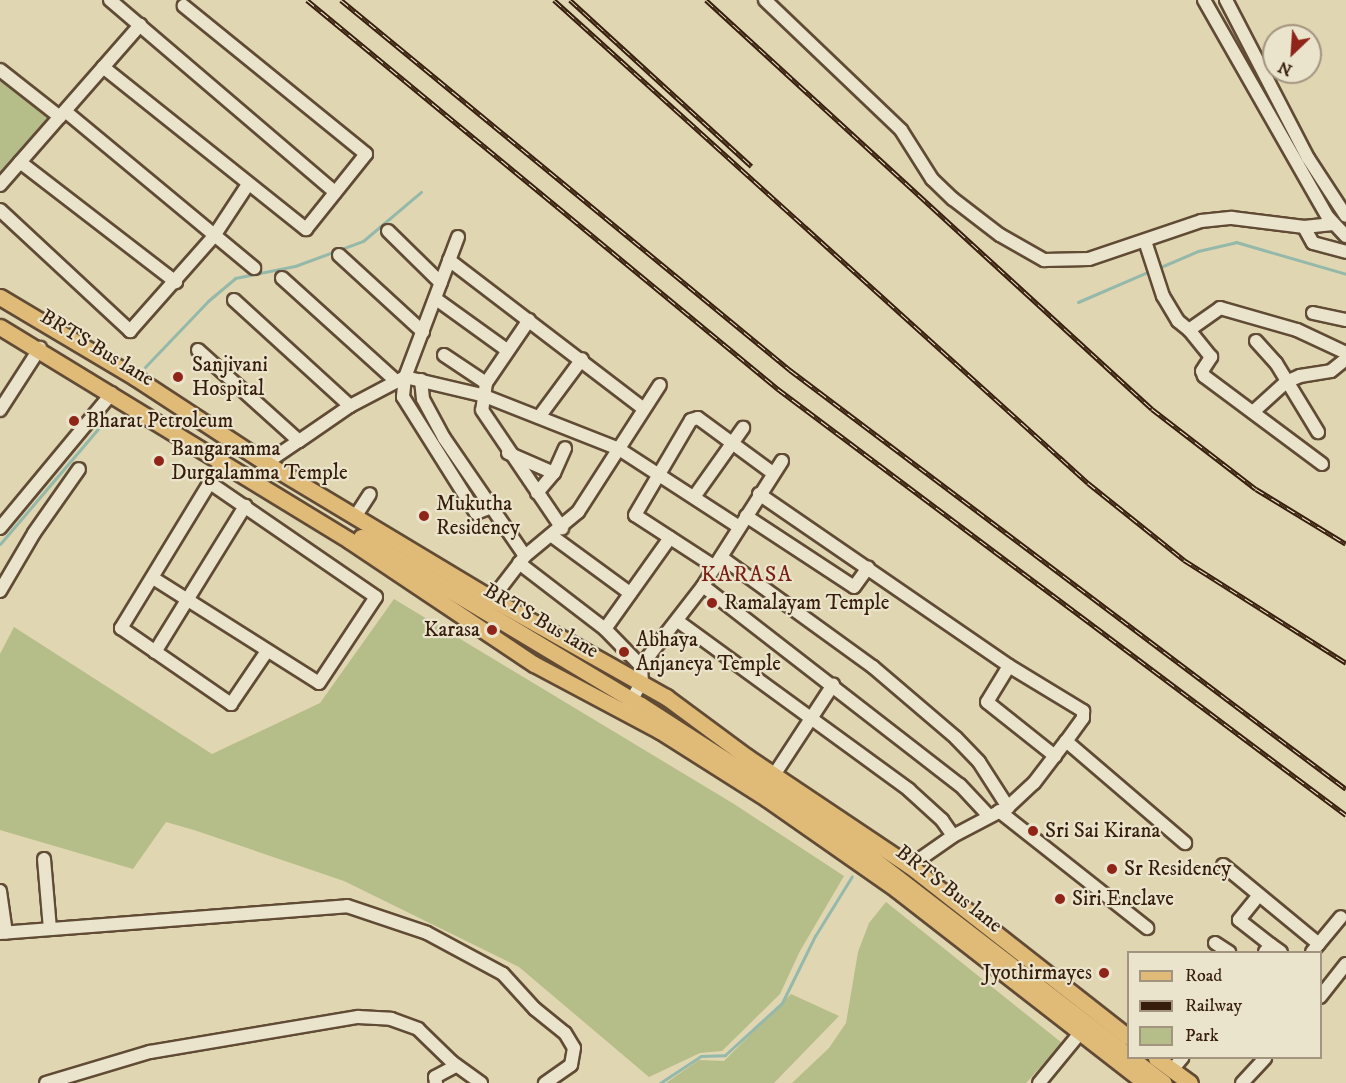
<!DOCTYPE html>
<style>
body{margin:0}
#map{position:relative;width:1346px;height:1083px;overflow:hidden;background:#e0d6b1;font-family:"IM FELL DW Pica",serif}
div>[style]{position:absolute}
[style*='--x']{left:calc(var(--x)*1px);top:calc(var(--y)*1px);width:calc(var(--w)*1px);rotate:calc(var(--a)*1deg)}
.green>*{inset:0;background:#b5bd89}
.stream>*{height:3px;margin:-1.5px;padding:0 1.5px;transform-origin:1.5px;border-radius:1.5px;background:#94b9ab}
.roads{filter:drop-shadow(2px 0 #614b35) drop-shadow(-2px 0 #614b35) drop-shadow(0 2px #614b35) drop-shadow(0 -2px #614b35)}
.minor>*{height:12px;margin:-6px;padding:0 6px;transform-origin:6px;border-radius:6px;background:#ebe4cc}
.major>*{height:15px;margin:-7.5px;padding:0 7.5px;transform-origin:7.5px;border-radius:7.5px;background:#e0bb78}
.rail>*{height:5px;margin-top:-2.5px;transform-origin:0;background:repeating-linear-gradient(90deg,#ebe4cc 0 9px,#371d0c 0 18px);box-sizing:border-box;border-block:2px solid #371d0c}
.dots>*{width:16px;height:16px;translate:-50% -50%;box-sizing:border-box;border:3px solid #ebe4cc;border-radius:50%}
span{translate:-50% -50%;white-space:nowrap;text-align:center;line-height:1.15;-webkit-text-stroke:4.5px #ebe4cc;paint-order:stroke}
.street-label{font-size:21px;color:#371d0c}
.poi-label{font-size:21px;color:#371d0c}
.left{translate:0 -50%;text-align:left}
.right{translate:-100% -50%;text-align:right}
.neighbourhood-label{font-size:22px;color:#7a1f14;letter-spacing:1.5px}
.legend{position:absolute;left:1127px;top:951px;width:195px;height:108px;box-sizing:border-box;background:#ebe4cc;border:2px solid #a3947f;margin:0;padding:8px 10px;list-style:none;font-size:18px;color:#371d0c}
.legend li{display:flex;align-items:center;gap:12px;height:30px}
.legend b{width:30px;border:2px solid #a3947f}
.north{position:absolute;left:1262px;top:24px;width:60px;height:60px;box-sizing:border-box;background:#ebe4cc;border:2px solid #a3947f;border-radius:50%;rotate:205deg;font-size:16px;font-weight:700;line-height:24px;text-align:center;color:#371d0c}
.north::after{content:'';display:block;margin:auto;width:21px;height:27px;background:#8f2418;clip-path:polygon(50% 0,100% 100%,50% 72%,0 100%)}
</style>
<div id="map">
<div class="green">
<div style="clip-path:polygon(0 80px,52px 119px,0 176px)"></div>
<div style="clip-path:polygon(394px 599px,734px 804px,844px 876px,800px 951px,780px 994px,722px 1051px,700px 1053px,649px 1077px,519px 967px,344px 881px,194px 830px,166px 822px,133px 869px,0 830px,0 654px,14px 627px,212px 754px,320px 703px)"></div>
<div style="clip-path:polygon(886px 902px,1062px 1043px,1026px 1083px,792px 1083px,829px 1048px,846px 1023px,858px 952px,869px 923px)"></div>
<div style="clip-path:polygon(791px 994px,839px 1016px,774px 1083px,666px 1083px,699px 1060px,724px 1061px)"></div>
</div>
<div class="stream">
<div style="--x:1156;--y:269;--w:46;--a:-23.2"></div>
<div style="--x:1198;--y:251;--w:39;--a:-13"></div>
<div style="--x:1236;--y:242;--w:115;--a:16.2"></div>
<div style="--x:1078;--y:302;--w:78;--a:-23.3"></div>
<div style="--x:145;--y:367;--w:91;--a:-46.3"></div>
<div style="--x:208;--y:301;--w:35;--a:-40"></div>
<div style="--x:235;--y:278;--w:61;--a:-11.3"></div>
<div style="--x:295;--y:266;--w:72;--a:-20.2"></div>
<div style="--x:363;--y:241;--w:76;--a:-40.2"></div>
<div style="--x:0;--y:544;--w:167;--a:-49.6"></div>
<div style="--x:660;--y:1083;--w:49;--a:-33.4"></div>
<div style="--x:701;--y:1056;--w:24;--a:-2"></div>
<div style="--x:725;--y:1055;--w:77;--a:-42.4"></div>
<div style="--x:782;--y:1003;--w:75;--a:-63.8"></div>
<div style="--x:815;--y:936;--w:70;--a:-58.3"></div>
</div>
<div class="roads">
<div class="minor">
<div style="--x:110;--y:0;--w:296;--a:40.5"></div>
<div style="--x:765;--y:0;--w:188;--a:43.7"></div>
<div style="--x:901;--y:130;--w:58;--a:57.7"></div>
<div style="--x:932;--y:179;--w:29;--a:44"></div>
<div style="--x:953;--y:199;--w:59;--a:37.5"></div>
<div style="--x:1000;--y:235;--w:51;--a:29.6"></div>
<div style="--x:1044;--y:260;--w:45;--a:-1.3"></div>
<div style="--x:1089;--y:259;--w:118;--a:-18.7"></div>
<div style="--x:1201;--y:221;--w:31;--a:-6"></div>
<div style="--x:1232;--y:218;--w:73;--a:7.1"></div>
<div style="--x:1304;--y:227;--w:29;--a:-6"></div>
<div style="--x:1204;--y:0;--w:250;--a:60.3"></div>
<div style="--x:1328;--y:217;--w:26;--a:47"></div>
<div style="--x:1226;--y:0;--w:178;--a:62.6"></div>
<div style="--x:1308;--y:158;--w:69;--a:56.8"></div>
<div style="--x:103;--y:67;--w:260;--a:38.6"></div>
<div style="--x:306;--y:229;--w:96;--a:-51.3"></div>
<div style="--x:366;--y:154;--w:235;--a:-140.9"></div>
<div style="--x:0;--y:70;--w:76;--a:38.1"></div>
<div style="--x:65;--y:111;--w:246;--a:39.7"></div>
<div style="--x:20;--y:162;--w:197;--a:37.6"></div>
<div style="--x:0;--y:185;--w:213;--a:-48.8"></div>
<div style="--x:0;--y:210;--w:178;--a:42.9"></div>
<div style="--x:130;--y:331;--w:127;--a:-48.5"></div>
<div style="--x:214;--y:236;--w:60;--a:-56.6"></div>
<div style="--x:1304;--y:227;--w:18;--a:61"></div>
<div style="--x:1313;--y:243;--w:34;--a:15"></div>
<div style="--x:388;--y:231;--w:74;--a:44.5"></div>
<div style="--x:458;--y:237;--w:150;--a:110.7"></div>
<div style="--x:405;--y:377;--w:20;--a:96"></div>
<div style="--x:403;--y:397;--w:137;--a:57.8"></div>
<div style="--x:476;--y:513;--w:17;--a:-21"></div>
<div style="--x:1145;--y:241;--w:58;--a:71.9"></div>
<div style="--x:1163;--y:296;--w:29;--a:59"></div>
<div style="--x:1178;--y:321;--w:14;--a:39"></div>
<div style="--x:339;--y:255;--w:114;--a:42.5"></div>
<div style="--x:449;--y:260;--w:245;--a:37.4"></div>
<div style="--x:282;--y:278;--w:154;--a:42.1"></div>
<div style="--x:436;--y:299;--w:87;--a:35.7"></div>
<div style="--x:234;--y:300;--w:157;--a:42.4"></div>
<div style="--x:1313;--y:313;--w:34;--a:12"></div>
<div style="--x:529;--y:320;--w:76;--a:124.3"></div>
<div style="--x:486;--y:383;--w:27;--a:98"></div>
<div style="--x:482;--y:410;--w:143;--a:55.9"></div>
<div style="--x:1256;--y:341;--w:30;--a:48"></div>
<div style="--x:1276;--y:363;--w:81;--a:58.7"></div>
<div style="--x:198;--y:350;--w:136;--a:42"></div>
<div style="--x:299;--y:441;--w:62;--a:-34.5"></div>
<div style="--x:350;--y:406;--w:62;--a:-27.8"></div>
<div style="--x:405;--y:377;--w:79;--a:13.2"></div>
<div style="--x:482;--y:395;--w:147;--a:21.5"></div>
<div style="--x:619;--y:449;--w:143;--a:33"></div>
<div style="--x:444;--y:355;--w:50;--a:33.7"></div>
<div style="--x:421;--y:380;--w:19;--a:84"></div>
<div style="--x:423;--y:399;--w:44;--a:61.7"></div>
<div style="--x:444;--y:438;--w:143;--a:55.5"></div>
<div style="--x:0;--y:410;--w:74;--a:-57.2"></div>
<div style="--x:1253;--y:412;--w:45;--a:-42.3"></div>
<div style="--x:1286;--y:382;--w:15;--a:-23"></div>
<div style="--x:1300;--y:376;--w:31;--a:-9"></div>
<div style="--x:1331;--y:371;--w:19;--a:-39"></div>
<div style="--x:539;--y:417;--w:72;--a:-53.4"></div>
<div style="--x:508;--y:453;--w:50;--a:23.5"></div>
<div style="--x:223;--y:461;--w:196;--a:121.4"></div>
<div style="--x:121;--y:628;--w:134;--a:34.6"></div>
<div style="--x:231;--y:704;--w:64;--a:-55.8"></div>
<div style="--x:266;--y:463;--w:40;--a:-34"></div>
<div style="--x:1322;--y:464;--w:147;--a:-143.3"></div>
<div style="--x:1204;--y:376;--w:5;--a:-112"></div>
<div style="--x:1202;--y:371;--w:17;--a:-57"></div>
<div style="--x:1211;--y:357;--w:35;--a:-129"></div>
<div style="--x:1189;--y:330;--w:38;--a:-35"></div>
<div style="--x:1220;--y:308;--w:80;--a:15.9"></div>
<div style="--x:1297;--y:330;--w:54;--a:25.1"></div>
<div style="--x:537;--y:493;--w:26;--a:-50"></div>
<div style="--x:554;--y:473;--w:27;--a:-66"></div>
<div style="--x:759;--y:494;--w:303;--a:34.5"></div>
<div style="--x:1009;--y:666;--w:87;--a:31.3"></div>
<div style="--x:1083;--y:711;--w:7;--a:90"></div>
<div style="--x:1083;--y:718;--w:29;--a:126"></div>
<div style="--x:694;--y:497;--w:85;--a:-54.6"></div>
<div style="--x:746;--y:516;--w:129;--a:33.3"></div>
<div style="--x:854;--y:587;--w:24;--a:-54"></div>
<div style="--x:355;--y:517;--w:27;--a:-57"></div>
<div style="--x:0;--y:528;--w:175;--a:-50.3"></div>
<div style="--x:552;--y:536;--w:97;--a:36.2"></div>
<div style="--x:721;--y:557;--w:188;--a:35.9"></div>
<div style="--x:873;--y:667;--w:109;--a:40.5"></div>
<div style="--x:956;--y:738;--w:33;--a:46"></div>
<div style="--x:979;--y:762;--w:54;--a:57.2"></div>
<div style="--x:519;--y:563;--w:108;--a:37.5"></div>
<div style="--x:605;--y:629;--w:52;--a:45.8"></div>
<div style="--x:717;--y:563;--w:121;--a:-57.5"></div>
<div style="--x:153;--y:578;--w:196;--a:32.3"></div>
<div style="--x:319;--y:683;--w:103;--a:-56.5"></div>
<div style="--x:376;--y:597;--w:201;--a:-145.5"></div>
<div style="--x:703;--y:586;--w:22;--a:-58"></div>
<div style="--x:715;--y:567;--w:95;--a:-147"></div>
<div style="--x:635;--y:515;--w:110;--a:-59.5"></div>
<div style="--x:691;--y:420;--w:7;--a:-16"></div>
<div style="--x:698;--y:418;--w:93;--a:36.3"></div>
<div style="--x:0;--y:591;--w:67;--a:-59.6"></div>
<div style="--x:34;--y:533;--w:78;--a:-54.9"></div>
<div style="--x:492;--y:599;--w:54;--a:-52.5"></div>
<div style="--x:525;--y:556;--w:69;--a:-39.7"></div>
<div style="--x:578;--y:512;--w:151;--a:-57.2"></div>
<div style="--x:679;--y:622;--w:285;--a:36.1"></div>
<div style="--x:909;--y:790;--w:45;--a:42.3"></div>
<div style="--x:942;--y:820;--w:19;--a:55"></div>
<div style="--x:605;--y:629;--w:112;--a:-54.5"></div>
<div style="--x:155;--y:652;--w:172;--a:-58.3"></div>
<div style="--x:1009;--y:666;--w:42;--a:121.4"></div>
<div style="--x:987;--y:702;--w:87;--a:38.5"></div>
<div style="--x:628;--y:706;--w:28;--a:-60"></div>
<div style="--x:642;--y:682;--w:16;--a:-94"></div>
<div style="--x:641;--y:666;--w:101;--a:-52.2"></div>
<div style="--x:703;--y:586;--w:325;--a:37.8"></div>
<div style="--x:960;--y:785;--w:42;--a:46.9"></div>
<div style="--x:774;--y:775;--w:108;--a:-56.8"></div>
<div style="--x:999;--y:811;--w:189;--a:38.3"></div>
<div style="--x:44;--y:859;--w:70;--a:85.1"></div>
<div style="--x:1223;--y:865;--w:124;--a:39.5"></div>
<div style="--x:910;--y:866;--w:52;--a:-34.9"></div>
<div style="--x:953;--y:836;--w:62;--a:-27.8"></div>
<div style="--x:1008;--y:807;--w:35;--a:-43"></div>
<div style="--x:1034;--y:783;--w:53;--a:-52.7"></div>
<div style="--x:1066;--y:741;--w:157;--a:40.6"></div>
<div style="--x:0;--y:891;--w:42;--a:81.9"></div>
<div style="--x:1259;--y:895;--w:32;--a:129"></div>
<div style="--x:1239;--y:920;--w:41;--a:38"></div>
<div style="--x:1271;--y:945;--w:9;--a:131"></div>
<div style="--x:0;--y:933;--w:348;--a:-4.4"></div>
<div style="--x:347;--y:906;--w:84;--a:18.6"></div>
<div style="--x:427;--y:933;--w:86;--a:28.3"></div>
<div style="--x:503;--y:974;--w:47;--a:47.6"></div>
<div style="--x:535;--y:1009;--w:38;--a:39"></div>
<div style="--x:565;--y:1033;--w:17;--a:59"></div>
<div style="--x:574;--y:1048;--w:17;--a:100"></div>
<div style="--x:571;--y:1065;--w:32;--a:145"></div>
<div style="--x:1215;--y:943;--w:17;--a:33"></div>
<div style="--x:1271;--y:945;--w:12;--a:35"></div>
<div style="--x:1312;--y:952;--w:45;--a:-50.4"></div>
<div style="--x:1320;--y:997;--w:42;--a:-51.8"></div>
<div style="--x:1172;--y:1070;--w:16;--a:-50"></div>
<div style="--x:46;--y:1083;--w:109;--a:-16.6"></div>
<div style="--x:150;--y:1052;--w:211;--a:-9.6"></div>
<div style="--x:358;--y:1017;--w:33;--a:3"></div>
<div style="--x:391;--y:1019;--w:29;--a:20"></div>
<div style="--x:418;--y:1029;--w:47;--a:44.1"></div>
<div style="--x:452;--y:1062;--w:36;--a:36"></div>
<div style="--x:436;--y:1083;--w:6;--a:-99"></div>
<div style="--x:435;--y:1077;--w:24;--a:-28"></div>
<div style="--x:1039;--y:1083;--w:65;--a:-50.6"></div>
<div style="--x:1242;--y:1083;--w:34;--a:-47"></div>
</div>
<div class="major">
<div style="--x:0;--y:297;--w:158;--a:30.8"></div>
<div style="--x:136;--y:378;--w:155;--a:33.2"></div>
<div style="--x:266;--y:463;--w:264;--a:31"></div>
<div style="--x:492;--y:599;--w:200;--a:29.4"></div>
<div style="--x:666;--y:697;--w:101;--a:36.5"></div>
<div style="--x:747;--y:757;--w:196;--a:33.8"></div>
<div style="--x:910;--y:866;--w:277;--a:38.1"></div>
<div style="--x:0;--y:327;--w:410;--a:31.4"></div>
<div style="--x:350;--y:541;--w:221;--a:33.8"></div>
<div style="--x:534;--y:664;--w:143;--a:28"></div>
<div style="--x:660;--y:731;--w:125;--a:32.3"></div>
<div style="--x:766;--y:798;--w:159;--a:35"></div>
<div style="--x:896;--y:889;--w:316;--a:37.9"></div>
<div style="--x:361;--y:537;--w:327;--a:31"></div>
<div style="--x:641;--y:705;--w:239;--a:32.9"></div>
<div style="--x:842;--y:835;--w:361;--a:37.6"></div>
<div style="--x:1131;--y:1058;--w:41;--a:37.1"></div>
<div style="--x:1156;--y:1058;--w:42;--a:36.3"></div>
</div>
</div>
<div class="rail">
<div style="--x:307;--y:0;--w:611;--a:39.55"></div>
<div style="--x:778;--y:389;--w:710;--a:36.87"></div>
<div style="--x:341;--y:0;--w:582;--a:39.49"></div>
<div style="--x:790;--y:370;--w:696;--a:37"></div>
<div style="--x:554;--y:0;--w:720;--a:42.13"></div>
<div style="--x:1088;--y:483;--w:123;--a:38.7"></div>
<div style="--x:1184;--y:560;--w:192;--a:32.4"></div>
<div style="--x:570;--y:0;--w:246;--a:42.5"></div>
<div style="--x:706;--y:0;--w:605;--a:42.52"></div>
<div style="--x:1152;--y:409;--w:131;--a:37.6"></div>
<div style="--x:1256;--y:489;--w:105;--a:31.4"></div>
</div>
<div class="dots">
<div style="left:178px;top:377px;background:#8f2418"></div>
<div style="left:74px;top:421px;background:#8f2418"></div>
<div style="left:159px;top:461px;background:#8f2418"></div>
<div style="left:424px;top:516px;background:#8f2418"></div>
<div style="left:712px;top:603px;background:#8f2418"></div>
<div style="left:492px;top:630px;background:#8f2418"></div>
<div style="left:624px;top:652px;background:#8f2418"></div>
<div style="left:1033px;top:831px;background:#8f2418"></div>
<div style="left:1112px;top:869px;background:#8f2418"></div>
<div style="left:1060px;top:899px;background:#8f2418"></div>
<div style="left:1104px;top:973px;background:#8f2418"></div>
</div>
<div class="street-label">
<span style="left:97px;top:348px;rotate:31deg">BRTS Bus lane</span>
<span style="left:541px;top:621px;rotate:30deg">BRTS Bus lane</span>
<span style="left:949px;top:889px;rotate:38deg">BRTS Bus lane</span>
</div>
<div class="poi-label">
<span class="left" style="left:192px;top:377px">Sanjivani<br>Hospital</span>
<span class="left" style="left:86px;top:421px">Bharat Petroleum</span>
<span class="left" style="left:171px;top:461px">Bangaramma<br>Durgalamma Temple</span>
<span class="left" style="left:436px;top:516px">Mukutha<br>Residency</span>
<span class="left" style="left:724px;top:603px">Ramalayam Temple</span>
<span class="right" style="left:480px;top:630px">Karasa</span>
<span class="left" style="left:636px;top:652px">Abhaya<br>Anjaneya Temple</span>
<span class="left" style="left:1045px;top:831px">Sri Sai Kirana</span>
<span class="left" style="left:1124px;top:869px">Sr Residency</span>
<span class="left" style="left:1072px;top:899px">Siri Enclave</span>
<span class="right" style="left:1092px;top:973px">Jyothirmayes</span>
</div>
<div class="neighbourhood-label">
<span style="left:747px;top:575px">KARASA</span>
</div>
<ul class="legend">
<li><b style="height:8px;background:#e0bb78"></b>Road</li>
<li><b style="height:8px;background:#371d0c"></b>Railway</li>
<li><b style="height:16px;background:#b5bd89"></b>Park</li>
</ul>
<div class="north">N</div>
</div>
